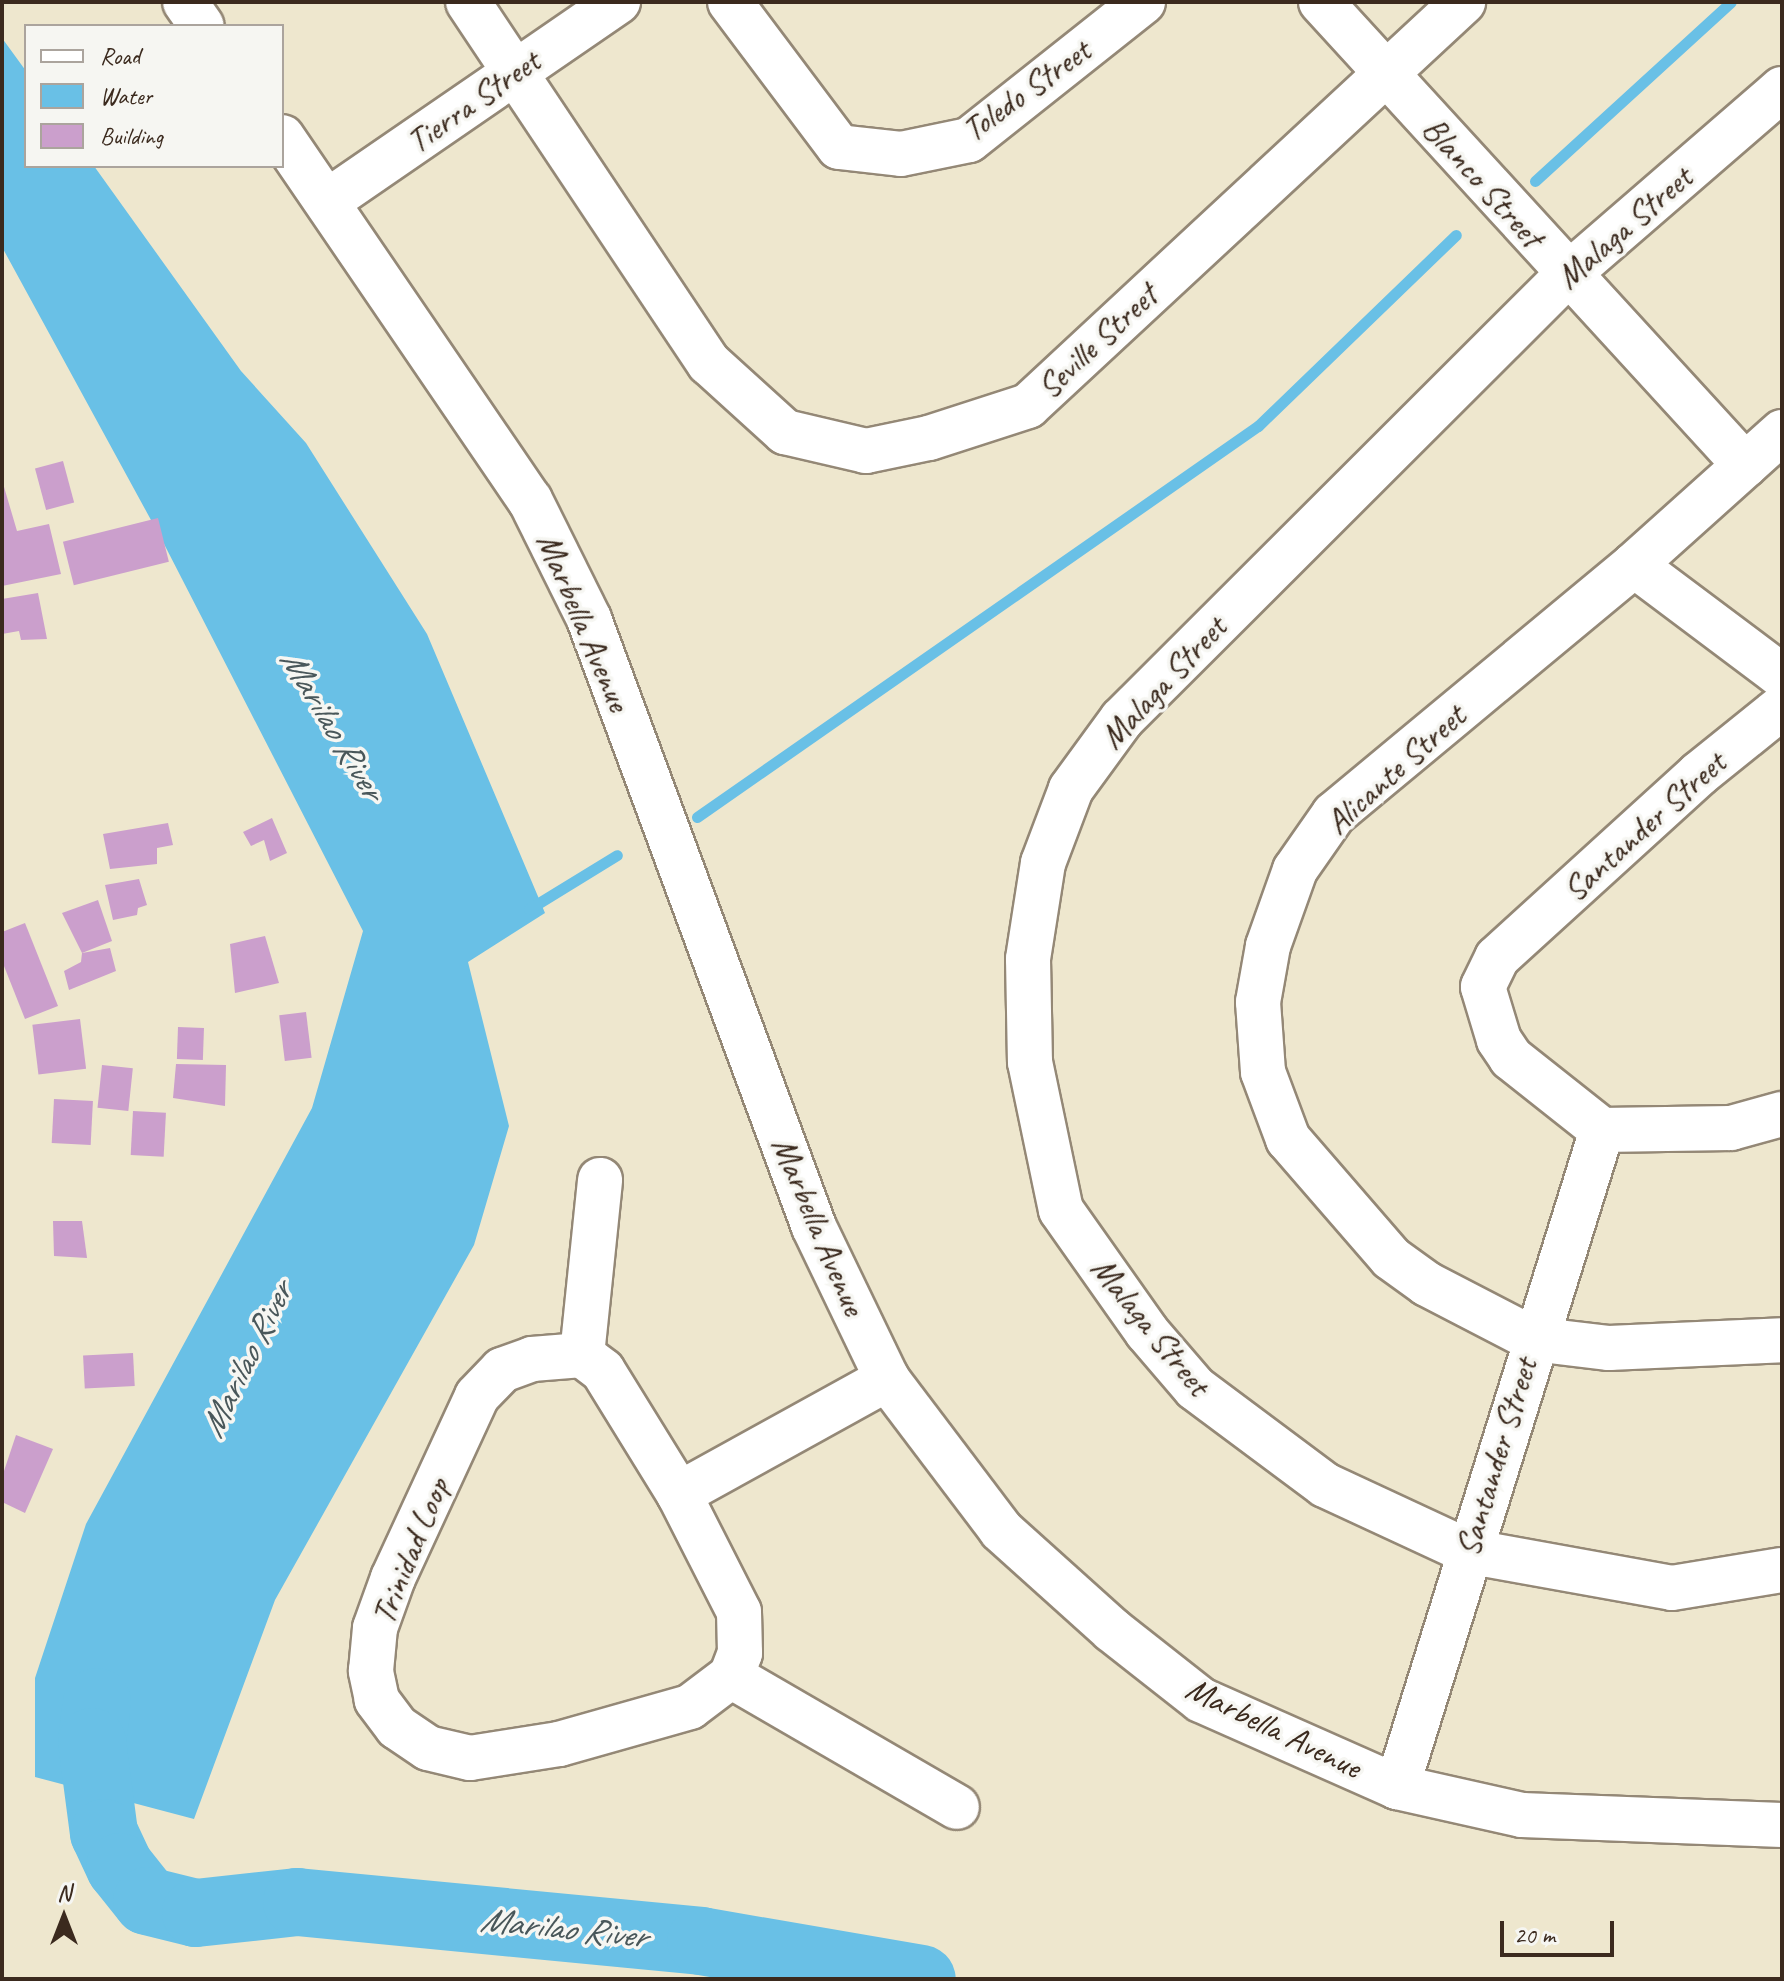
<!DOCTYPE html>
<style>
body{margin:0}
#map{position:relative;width:1784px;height:1981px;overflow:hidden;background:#eee7ce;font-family:Caveat,sans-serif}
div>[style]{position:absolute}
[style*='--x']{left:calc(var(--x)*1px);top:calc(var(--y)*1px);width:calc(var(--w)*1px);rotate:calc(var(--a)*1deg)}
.water>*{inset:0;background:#69c0e6}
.stream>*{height:11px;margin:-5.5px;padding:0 5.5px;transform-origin:5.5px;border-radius:5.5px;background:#69c0e6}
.river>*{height:68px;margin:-34px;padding:0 34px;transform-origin:34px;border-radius:34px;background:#69c0e6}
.building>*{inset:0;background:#cb9fcc;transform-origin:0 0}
.roads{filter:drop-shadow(2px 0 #948876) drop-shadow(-2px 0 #948876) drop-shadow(0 2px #948876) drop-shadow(0 -2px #948876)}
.minor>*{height:44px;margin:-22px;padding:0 22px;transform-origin:22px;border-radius:22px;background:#fff}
span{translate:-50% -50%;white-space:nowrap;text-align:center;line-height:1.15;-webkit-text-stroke:7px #f6f6f2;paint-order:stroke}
.street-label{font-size:34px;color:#3b2a1e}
.water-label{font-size:36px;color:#49575a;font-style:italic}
.frame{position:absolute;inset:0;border:4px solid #3b2a1e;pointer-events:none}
.legend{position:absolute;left:24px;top:24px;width:260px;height:144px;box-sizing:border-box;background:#f6f6f2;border:2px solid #aba49d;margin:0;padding:10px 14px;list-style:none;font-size:24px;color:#3b2a1e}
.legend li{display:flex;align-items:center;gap:16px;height:40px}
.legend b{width:40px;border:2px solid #aba49d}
.north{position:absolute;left:24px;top:1877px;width:80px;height:80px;-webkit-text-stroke:6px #f6f6f2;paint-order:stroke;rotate:0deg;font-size:22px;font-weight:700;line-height:32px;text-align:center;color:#3b2a1e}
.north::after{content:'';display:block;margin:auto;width:28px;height:36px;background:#3b2a1e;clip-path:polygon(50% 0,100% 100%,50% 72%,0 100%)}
.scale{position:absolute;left:1500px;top:1921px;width:114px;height:36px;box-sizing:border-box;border:4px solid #3b2a1e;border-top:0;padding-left:10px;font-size:24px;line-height:28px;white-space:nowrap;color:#3b2a1e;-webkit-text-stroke:6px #f6f6f2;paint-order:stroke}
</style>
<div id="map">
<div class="water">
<div style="clip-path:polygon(2px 38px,26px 71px,26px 166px,94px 166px,241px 371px,306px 443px,427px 634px,545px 913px,468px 962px,509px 1126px,474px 1245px,275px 1600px,194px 1819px,35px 1777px,35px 1678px,86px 1524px,312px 1108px,363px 931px,163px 542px,2px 247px)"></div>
</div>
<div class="stream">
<div style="--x:1535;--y:181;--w:265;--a:-42.4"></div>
<div style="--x:697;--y:817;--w:684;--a:-34.88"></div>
<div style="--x:1258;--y:426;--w:275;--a:-44"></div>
<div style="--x:529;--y:909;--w:103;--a:-31.5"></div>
</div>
<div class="river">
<div style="--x:97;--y:1702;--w:40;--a:97.1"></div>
<div style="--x:92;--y:1742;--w:92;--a:82.5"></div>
<div style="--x:104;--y:1833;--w:38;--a:65"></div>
<div style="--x:120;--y:1867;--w:43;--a:51.5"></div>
<div style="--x:147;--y:1901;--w:50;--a:13.8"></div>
<div style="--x:196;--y:1913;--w:102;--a:-6.2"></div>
<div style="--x:297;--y:1902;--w:406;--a:5.5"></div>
<div style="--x:701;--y:1941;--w:224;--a:9.8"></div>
</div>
<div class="building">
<div style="left:63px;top:461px;width:43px;height:29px;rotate:75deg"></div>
<div style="clip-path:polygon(2px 480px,17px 531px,49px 524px,61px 574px,2px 586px)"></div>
<div style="left:158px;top:518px;width:45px;height:98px;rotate:76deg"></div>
<div style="clip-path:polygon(38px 593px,47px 639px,21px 640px,19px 631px,2px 634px,2px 599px)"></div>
<div style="clip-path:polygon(272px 818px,287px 853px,270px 861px,264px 840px,251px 846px,243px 832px)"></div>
<div style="clip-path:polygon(168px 823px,173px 845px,157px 848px,157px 864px,110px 869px,103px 834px)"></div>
<div style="clip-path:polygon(139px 879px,147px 905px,138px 908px,137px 915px,113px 920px,105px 885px)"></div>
<div style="clip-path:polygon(98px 900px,112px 941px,82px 953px,62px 913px)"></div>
<div style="clip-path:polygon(25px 923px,58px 1006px,25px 1019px,2px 961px,2px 932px)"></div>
<div style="clip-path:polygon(265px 936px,279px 983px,235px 993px,230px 944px)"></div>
<div style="clip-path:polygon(110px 948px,116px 971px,69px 990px,64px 971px,81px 962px,82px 953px)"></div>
<div style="left:306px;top:1012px;width:46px;height:27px;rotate:83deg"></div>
<div style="left:80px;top:1019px;width:50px;height:48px;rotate:83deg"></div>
<div style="left:178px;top:1027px;width:26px;height:32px;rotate:2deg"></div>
<div style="clip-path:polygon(176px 1064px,226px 1065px,225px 1106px,173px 1098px)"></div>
<div style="left:102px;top:1065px;width:31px;height:43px;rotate:6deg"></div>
<div style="left:54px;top:1099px;width:39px;height:44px;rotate:3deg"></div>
<div style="left:133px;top:1111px;width:33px;height:44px;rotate:3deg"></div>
<div style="clip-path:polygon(53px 1221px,82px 1221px,87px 1258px,54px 1256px)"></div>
<div style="left:133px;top:1353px;width:33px;height:50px;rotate:87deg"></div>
<div style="clip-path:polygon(16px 1435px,53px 1449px,25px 1513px,2px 1502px,2px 1477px)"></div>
</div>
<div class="roads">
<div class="minor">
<div style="--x:185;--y:2;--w:29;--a:55"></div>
<div style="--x:468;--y:2;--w:434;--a:56.3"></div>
<div style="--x:709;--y:363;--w:103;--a:42.2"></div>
<div style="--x:785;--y:432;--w:83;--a:13.2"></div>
<div style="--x:866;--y:451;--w:64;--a:-11.7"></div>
<div style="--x:929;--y:438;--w:104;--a:-17.9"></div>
<div style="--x:1028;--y:406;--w:594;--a:-42.88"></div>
<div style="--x:730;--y:2;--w:181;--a:53.1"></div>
<div style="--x:839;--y:147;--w:62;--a:6.4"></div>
<div style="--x:901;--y:154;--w:69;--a:-11.6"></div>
<div style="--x:969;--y:140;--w:222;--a:-38.4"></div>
<div style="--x:1321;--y:2;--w:628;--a:47.52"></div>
<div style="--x:1782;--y:89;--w:284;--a:139.1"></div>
<div style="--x:1567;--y:275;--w:629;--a:135.06"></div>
<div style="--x:1122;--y:719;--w:87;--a:126.1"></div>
<div style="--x:1071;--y:789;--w:79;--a:110.7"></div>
<div style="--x:1043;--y:863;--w:97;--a:98.9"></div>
<div style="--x:1028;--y:959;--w:103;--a:88.9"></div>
<div style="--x:1030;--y:1062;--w:151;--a:78.2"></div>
<div style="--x:1061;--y:1210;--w:149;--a:54.8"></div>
<div style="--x:1147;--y:1332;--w:74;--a:49.4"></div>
<div style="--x:1195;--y:1388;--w:162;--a:36.7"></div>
<div style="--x:1325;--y:1485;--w:157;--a:24.9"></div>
<div style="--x:1467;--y:1551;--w:208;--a:10.2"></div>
<div style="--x:1672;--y:1588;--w:111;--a:-9.3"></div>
<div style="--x:282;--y:137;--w:440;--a:55.7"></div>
<div style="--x:530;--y:500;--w:133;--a:63.6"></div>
<div style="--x:589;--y:619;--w:648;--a:69.69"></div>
<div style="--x:814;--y:1227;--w:169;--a:64.3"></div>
<div style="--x:887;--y:1379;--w:189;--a:52.9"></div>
<div style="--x:1001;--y:1530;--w:149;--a:42"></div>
<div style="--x:1112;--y:1630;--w:113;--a:38.2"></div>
<div style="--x:1201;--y:1700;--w:214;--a:23.9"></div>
<div style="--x:1397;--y:1787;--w:128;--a:12.6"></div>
<div style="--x:1522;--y:1815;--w:260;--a:2.2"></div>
<div style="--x:328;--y:201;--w:352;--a:-34.5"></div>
<div style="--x:1782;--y:432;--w:199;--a:138.1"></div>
<div style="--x:1634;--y:565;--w:390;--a:140.3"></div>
<div style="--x:1334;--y:814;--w:68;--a:124.9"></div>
<div style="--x:1295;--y:870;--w:81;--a:109.6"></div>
<div style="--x:1268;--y:946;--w:57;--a:100.1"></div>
<div style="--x:1258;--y:1002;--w:70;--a:85.9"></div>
<div style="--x:1263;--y:1072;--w:72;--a:69.5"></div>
<div style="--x:1288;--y:1139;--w:157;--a:49.1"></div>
<div style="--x:1391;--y:1258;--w:44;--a:35.8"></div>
<div style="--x:1427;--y:1284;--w:119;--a:27.4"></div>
<div style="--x:1533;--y:1339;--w:77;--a:6.8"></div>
<div style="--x:1609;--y:1348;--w:173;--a:-2.6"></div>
<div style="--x:1634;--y:565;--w:185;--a:36.9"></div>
<div style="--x:1782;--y:707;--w:107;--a:141.1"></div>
<div style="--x:1699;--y:774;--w:273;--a:137.7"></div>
<div style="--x:1497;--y:958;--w:32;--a:116"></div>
<div style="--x:1483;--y:987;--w:55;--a:73.2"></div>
<div style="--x:1499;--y:1040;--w:22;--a:56"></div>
<div style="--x:1511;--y:1058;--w:116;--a:38.4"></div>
<div style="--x:1602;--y:1130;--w:129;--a:-0.9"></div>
<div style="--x:1731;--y:1128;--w:53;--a:-15.4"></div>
<div style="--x:582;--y:1355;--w:26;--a:37"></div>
<div style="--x:603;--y:1371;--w:145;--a:58.3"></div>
<div style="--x:679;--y:1494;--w:132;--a:63"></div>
<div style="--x:739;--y:1612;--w:41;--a:88.6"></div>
<div style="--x:740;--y:1653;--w:25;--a:111"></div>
<div style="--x:731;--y:1676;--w:51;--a:142.9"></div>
<div style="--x:690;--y:1707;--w:136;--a:164.2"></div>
<div style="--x:559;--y:1744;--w:90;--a:171.1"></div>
<div style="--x:470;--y:1758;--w:43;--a:-166.6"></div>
<div style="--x:428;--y:1748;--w:37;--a:-146"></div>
<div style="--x:397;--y:1727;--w:34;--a:-127"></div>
<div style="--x:377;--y:1700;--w:30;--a:-102"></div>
<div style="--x:371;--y:1671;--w:43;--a:-84.7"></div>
<div style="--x:375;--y:1628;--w:53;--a:-70.2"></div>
<div style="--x:393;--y:1578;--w:200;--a:-65.2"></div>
<div style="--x:477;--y:1396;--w:36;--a:-46"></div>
<div style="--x:502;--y:1370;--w:32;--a:-20"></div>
<div style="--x:532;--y:1359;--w:50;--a:-4.6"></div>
<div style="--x:582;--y:1355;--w:176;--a:-84.1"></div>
<div style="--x:679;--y:1494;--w:238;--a:-28.9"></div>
<div style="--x:731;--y:1676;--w:261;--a:30.1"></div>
<div style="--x:1397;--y:1787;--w:688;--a:-72.67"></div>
</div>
</div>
<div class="street-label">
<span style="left:1026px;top:90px;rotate:-36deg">Toledo Street</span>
<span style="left:473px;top:101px;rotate:-35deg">Tierra Street</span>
<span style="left:1483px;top:182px;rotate:48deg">Blanco Street</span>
<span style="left:1624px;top:227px;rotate:-41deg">Malaga Street</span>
<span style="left:1097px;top:341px;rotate:-43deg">Seville Street</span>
<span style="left:584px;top:622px;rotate:67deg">Marbella Avenue</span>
<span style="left:1163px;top:682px;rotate:-47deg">Malaga Street</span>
<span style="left:1395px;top:769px;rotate:-42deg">Alicante Street</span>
<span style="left:1644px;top:826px;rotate:-42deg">Santander Street</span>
<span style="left:819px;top:1226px;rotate:67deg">Marbella Avenue</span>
<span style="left:1151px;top:1326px;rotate:51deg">Malaga Street</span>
<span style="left:1496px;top:1457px;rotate:-73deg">Santander Street</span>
<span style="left:410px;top:1551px;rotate:-68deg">Trinidad Loop</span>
<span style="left:1274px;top:1727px;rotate:26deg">Marbella Avenue</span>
</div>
<div class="water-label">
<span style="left:332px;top:724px;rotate:59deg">Marilao River</span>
<span style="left:246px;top:1360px;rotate:-64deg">Marilao River</span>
<span style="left:563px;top:1928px;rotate:6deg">Marilao River</span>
</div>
<div class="frame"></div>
<ul class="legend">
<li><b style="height:10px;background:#fff"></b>Road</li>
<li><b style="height:22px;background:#69c0e6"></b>Water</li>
<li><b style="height:22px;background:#cb9fcc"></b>Building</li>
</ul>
<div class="north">N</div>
<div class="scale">20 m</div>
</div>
